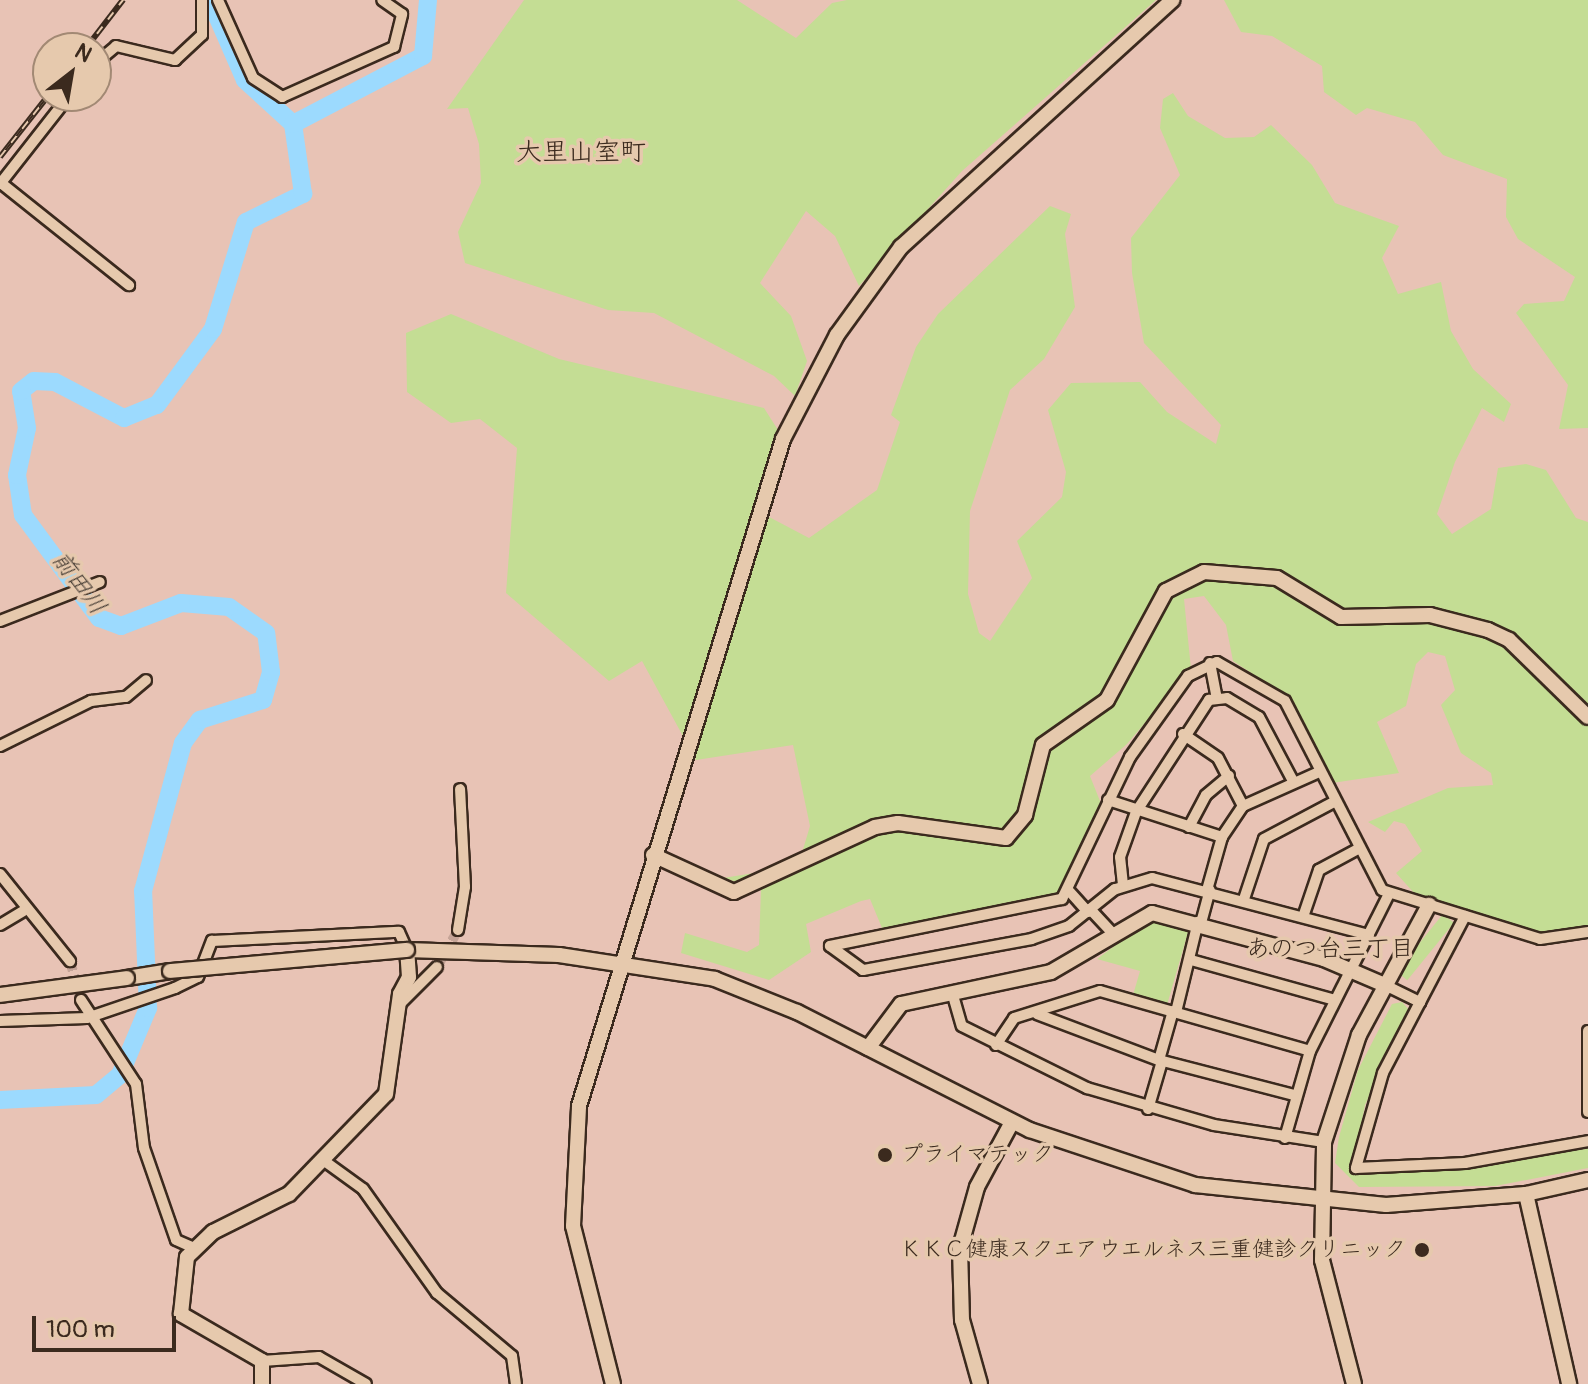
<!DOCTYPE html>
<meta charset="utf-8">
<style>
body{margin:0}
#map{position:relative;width:1588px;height:1384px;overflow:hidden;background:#e8c3b5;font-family:Pangolin,"Klee One",sans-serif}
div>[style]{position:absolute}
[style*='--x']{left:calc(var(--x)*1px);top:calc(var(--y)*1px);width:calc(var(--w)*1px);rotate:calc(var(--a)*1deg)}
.green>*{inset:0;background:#c4dd94;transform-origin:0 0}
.river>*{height:18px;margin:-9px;padding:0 9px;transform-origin:9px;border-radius:9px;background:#9cdafe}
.street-tunnel>*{height:10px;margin-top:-5px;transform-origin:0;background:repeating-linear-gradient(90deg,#c5a497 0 10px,transparent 0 15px)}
.roads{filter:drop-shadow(2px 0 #3b2a1e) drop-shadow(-2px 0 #3b2a1e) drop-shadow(0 2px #3b2a1e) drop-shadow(0 -2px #3b2a1e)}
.street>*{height:10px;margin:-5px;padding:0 5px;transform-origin:5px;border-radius:5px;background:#e6c9ad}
.secondary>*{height:14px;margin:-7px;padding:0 7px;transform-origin:7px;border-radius:7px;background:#e6c9ad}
.rail>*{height:6px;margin-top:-3px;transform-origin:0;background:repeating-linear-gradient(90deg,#e6c9ad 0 9px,#3b2a1e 0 18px);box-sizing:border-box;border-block:2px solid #3b2a1e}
.bridges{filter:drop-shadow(2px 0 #3b2a1e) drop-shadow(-2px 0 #3b2a1e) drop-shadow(0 2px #3b2a1e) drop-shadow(0 -2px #3b2a1e)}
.secondary-bridge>*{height:14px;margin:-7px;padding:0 7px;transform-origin:7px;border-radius:7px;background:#e6c9ad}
.dots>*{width:22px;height:22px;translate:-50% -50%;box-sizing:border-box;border:4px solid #e6c9ad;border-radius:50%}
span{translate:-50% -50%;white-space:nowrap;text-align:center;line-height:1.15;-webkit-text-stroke:7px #e6c9ad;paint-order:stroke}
.poi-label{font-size:22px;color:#3b2a1e}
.left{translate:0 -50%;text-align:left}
.right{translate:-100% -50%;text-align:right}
.water-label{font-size:24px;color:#453c34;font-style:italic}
.neighbourhood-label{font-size:24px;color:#3b2a1e}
.quarter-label{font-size:26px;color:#3b2a1e}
.north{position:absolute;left:32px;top:32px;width:80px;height:80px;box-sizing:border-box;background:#e6c9ad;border:2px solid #a28974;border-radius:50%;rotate:31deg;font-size:22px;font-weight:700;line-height:32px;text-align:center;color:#3b2a1e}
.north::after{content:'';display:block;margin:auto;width:28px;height:36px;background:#3b2a1e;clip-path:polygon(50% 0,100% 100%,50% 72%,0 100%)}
.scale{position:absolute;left:32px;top:1316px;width:144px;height:36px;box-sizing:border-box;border:4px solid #3b2a1e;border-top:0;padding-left:10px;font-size:24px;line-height:28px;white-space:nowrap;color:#3b2a1e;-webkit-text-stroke:6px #e6c9ad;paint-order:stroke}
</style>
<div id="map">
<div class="green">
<div style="clip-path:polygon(524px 0,737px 0,796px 38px,832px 3px,847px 0,1156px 0,962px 171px,859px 286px,835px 236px,806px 211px,760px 283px,791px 316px,807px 361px,795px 396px,774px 376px,654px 313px,608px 310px,465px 263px,458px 232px,481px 183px,479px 144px,468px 108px,447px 109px)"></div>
<div style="clip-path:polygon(1224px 0,1588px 0,1588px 428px,1559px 429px,1568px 385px,1516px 313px,1524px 304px,1564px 301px,1575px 277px,1518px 239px,1506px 217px,1507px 179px,1443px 155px,1415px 122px,1367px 108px,1356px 115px,1324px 92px,1322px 66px,1272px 36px,1241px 32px)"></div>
<div style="clip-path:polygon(1173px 93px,1188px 116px,1225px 138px,1254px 137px,1271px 125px,1312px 165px,1335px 203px,1399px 226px,1382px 258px,1398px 294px,1441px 282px,1451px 331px,1473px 369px,1511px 404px,1504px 422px,1482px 408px,1455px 462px,1437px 514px,1452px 534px,1491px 509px,1498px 468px,1526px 464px,1546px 470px,1576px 518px,1588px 522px,1588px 927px,1539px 933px,1415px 894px,1396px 873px,1422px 851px,1405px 824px,1394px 821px,1385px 832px,1368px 822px,1448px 788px,1493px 785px,1491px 773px,1461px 753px,1441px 705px,1455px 690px,1445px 656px,1428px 652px,1416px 664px,1406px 706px,1377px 722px,1399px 773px,1332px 783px,1283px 694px,1233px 661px,1226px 625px,1204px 596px,1184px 599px,1191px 669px,1127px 744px,1090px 776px,1102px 806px,1066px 892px,1048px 903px,882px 928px,870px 899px,861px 901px,806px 924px,811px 952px,769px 980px,681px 953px,685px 933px,747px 952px,759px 945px,761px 889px,723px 878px,798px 866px,810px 826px,793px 745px,696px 760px,642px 661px,609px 681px,506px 593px,517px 448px,480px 419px,451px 423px,407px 392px,406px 333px,451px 314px,559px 359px,764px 408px,778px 430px,752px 508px,809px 538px,877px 490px,900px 422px,891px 415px,916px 347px,938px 314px,1050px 206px,1071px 214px,1065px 234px,1075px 307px,1044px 359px,1010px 390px,970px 511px,968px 594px,979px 633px,990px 641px,1032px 578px,1017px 541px,1062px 497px,1066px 472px,1048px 410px,1071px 383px,1140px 382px,1167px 412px,1216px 444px,1221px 425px,1144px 343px,1132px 273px,1131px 238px,1180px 175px,1160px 128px,1163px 99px)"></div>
<div style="left:1443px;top:914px;width:14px;height:74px;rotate:39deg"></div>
<div style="clip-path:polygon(1164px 922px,1189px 929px,1167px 1005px,1133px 995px,1140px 971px,1097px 959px,1145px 923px)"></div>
<div style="clip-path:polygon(1402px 1002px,1409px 1010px,1365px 1105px,1352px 1173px,1516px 1161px,1588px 1146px,1588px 1168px,1495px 1186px,1359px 1187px,1335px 1163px,1339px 1137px,1358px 1070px,1392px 1004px)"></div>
</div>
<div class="river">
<div style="--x:210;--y:0;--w:87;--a:66.4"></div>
<div style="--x:245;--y:80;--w:65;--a:42.5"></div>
<div style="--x:0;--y:1100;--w:96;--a:-3"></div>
<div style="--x:96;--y:1095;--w:31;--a:-40"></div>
<div style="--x:120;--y:1075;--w:73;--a:-67.3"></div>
<div style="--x:148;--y:1008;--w:117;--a:-92.4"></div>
<div style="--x:143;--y:891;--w:153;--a:-74.9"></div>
<div style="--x:183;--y:743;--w:29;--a:-54"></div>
<div style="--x:200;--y:720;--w:66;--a:-17.6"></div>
<div style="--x:263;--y:700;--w:29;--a:-74"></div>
<div style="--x:271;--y:672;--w:39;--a:-97"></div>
<div style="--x:266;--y:633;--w:45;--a:-144.9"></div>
<div style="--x:229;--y:607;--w:48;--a:-175.2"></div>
<div style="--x:181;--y:603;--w:64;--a:159"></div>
<div style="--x:121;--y:626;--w:23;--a:-160"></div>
<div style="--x:99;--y:618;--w:128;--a:-126.4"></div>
<div style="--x:23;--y:515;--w:40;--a:-98.5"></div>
<div style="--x:17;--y:475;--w:48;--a:-78"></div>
<div style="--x:27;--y:428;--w:37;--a:-99"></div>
<div style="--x:21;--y:391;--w:16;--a:-38"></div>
<div style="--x:34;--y:381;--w:21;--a:3"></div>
<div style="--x:55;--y:382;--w:78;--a:27.6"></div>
<div style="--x:124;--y:418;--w:35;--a:-22"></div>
<div style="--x:157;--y:405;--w:94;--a:-53.6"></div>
<div style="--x:213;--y:329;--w:112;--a:-72.9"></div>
<div style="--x:246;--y:222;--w:64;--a:-26.2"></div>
<div style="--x:303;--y:194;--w:71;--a:-98.1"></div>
<div style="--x:293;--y:124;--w:147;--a:-27.6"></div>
<div style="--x:423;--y:56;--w:56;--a:-84.9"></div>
</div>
<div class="street-tunnel">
<div style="--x:70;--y:961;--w:41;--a:74.2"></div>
<div style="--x:437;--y:967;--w:43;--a:-60.4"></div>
</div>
<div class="roads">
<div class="street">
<div style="--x:218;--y:0;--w:85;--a:65.8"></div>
<div style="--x:253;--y:78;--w:35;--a:33"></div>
<div style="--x:282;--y:97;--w:123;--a:-24.1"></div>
<div style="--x:394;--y:47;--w:34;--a:-76"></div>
<div style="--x:402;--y:14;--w:24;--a:-145"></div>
<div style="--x:96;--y:63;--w:26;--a:-40"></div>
<div style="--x:116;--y:46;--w:61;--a:13.3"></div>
<div style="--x:175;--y:60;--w:37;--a:-43"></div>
<div style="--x:202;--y:35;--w:35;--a:-90"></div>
<div style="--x:1;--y:183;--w:164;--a:38.6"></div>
<div style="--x:0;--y:184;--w:112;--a:-51.9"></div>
<div style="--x:0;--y:621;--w:107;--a:-21.3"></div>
<div style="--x:1210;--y:663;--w:36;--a:79"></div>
<div style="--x:1183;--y:734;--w:42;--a:34.4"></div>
<div style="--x:1218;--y:758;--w:54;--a:62.5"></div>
<div style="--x:0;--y:746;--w:102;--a:-26.3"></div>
<div style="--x:91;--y:701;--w:35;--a:-7"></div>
<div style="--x:126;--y:697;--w:26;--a:-40"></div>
<div style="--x:1108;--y:800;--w:120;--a:18"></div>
<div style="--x:1189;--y:827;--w:36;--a:-62"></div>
<div style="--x:1206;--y:795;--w:30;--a:-40"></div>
<div style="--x:0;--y:874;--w:112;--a:51.2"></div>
<div style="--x:1123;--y:885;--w:28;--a:-96"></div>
<div style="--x:1120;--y:857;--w:48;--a:-70.4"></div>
<div style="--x:1136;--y:812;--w:134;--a:-56.9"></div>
<div style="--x:1209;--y:700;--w:18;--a:-6"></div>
<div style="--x:1227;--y:698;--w:37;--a:31"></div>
<div style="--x:1259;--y:717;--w:72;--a:62"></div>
<div style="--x:1207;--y:890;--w:55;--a:-74.2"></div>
<div style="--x:1222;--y:837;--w:37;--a:-56"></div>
<div style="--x:1243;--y:806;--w:83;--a:-24.1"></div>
<div style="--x:1070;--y:892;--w:27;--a:48"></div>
<div style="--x:1244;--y:899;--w:63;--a:-71.6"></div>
<div style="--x:1264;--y:839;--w:79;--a:-27.9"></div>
<div style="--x:1090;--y:909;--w:34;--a:47"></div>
<div style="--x:1465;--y:916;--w:177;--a:117.6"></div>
<div style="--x:1383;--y:1073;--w:99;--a:105.9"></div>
<div style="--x:1356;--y:1168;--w:109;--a:-2.6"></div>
<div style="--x:1465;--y:1163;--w:125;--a:-10.1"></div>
<div style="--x:1303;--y:917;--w:50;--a:-71.2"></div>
<div style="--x:1319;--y:870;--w:44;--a:-28.3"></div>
<div style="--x:1201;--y:923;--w:34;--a:-75"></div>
<div style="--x:0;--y:925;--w:27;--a:-31"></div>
<div style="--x:458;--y:930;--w:44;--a:-80.8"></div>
<div style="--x:465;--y:887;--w:98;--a:-92.9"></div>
<div style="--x:1369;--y:935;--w:224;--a:-165.3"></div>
<div style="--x:1152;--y:878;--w:39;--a:163"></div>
<div style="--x:1115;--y:889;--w:59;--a:141.2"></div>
<div style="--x:1069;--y:926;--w:39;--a:161"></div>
<div style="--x:1032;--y:939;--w:172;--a:169.6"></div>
<div style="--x:863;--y:970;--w:41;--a:-144"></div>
<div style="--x:830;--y:946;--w:237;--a:-11.5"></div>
<div style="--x:1062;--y:899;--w:157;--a:-64.4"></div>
<div style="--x:1130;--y:757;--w:100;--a:-54.4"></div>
<div style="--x:1188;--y:676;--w:32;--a:-26"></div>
<div style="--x:1217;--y:662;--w:78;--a:29.8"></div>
<div style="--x:1285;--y:701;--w:212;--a:62.8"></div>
<div style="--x:1382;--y:890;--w:165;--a:17.2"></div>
<div style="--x:1540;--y:939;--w:49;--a:-8.3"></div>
<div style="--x:1191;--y:960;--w:149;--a:15.5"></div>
<div style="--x:1387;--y:986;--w:37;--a:26"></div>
<div style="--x:952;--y:992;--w:35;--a:74"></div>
<div style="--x:962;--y:1026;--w:140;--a:26.4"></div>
<div style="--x:1087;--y:1088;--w:132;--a:16.2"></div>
<div style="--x:1214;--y:1125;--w:111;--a:8.8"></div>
<div style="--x:81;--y:1000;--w:100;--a:56.8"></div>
<div style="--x:136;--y:1084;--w:64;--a:82.9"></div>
<div style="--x:144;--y:1148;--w:97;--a:70.8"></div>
<div style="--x:176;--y:1240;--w:17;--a:24"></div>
<div style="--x:398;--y:1006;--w:55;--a:-45"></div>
<div style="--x:1176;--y:1012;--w:93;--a:-76.3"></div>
<div style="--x:1037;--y:1014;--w:130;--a:20.7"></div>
<div style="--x:1159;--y:1060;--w:139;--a:14.5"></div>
<div style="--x:0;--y:1021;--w:87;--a:-2"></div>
<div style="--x:87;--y:1018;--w:93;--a:-18.8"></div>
<div style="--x:175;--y:988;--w:25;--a:-26"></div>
<div style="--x:198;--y:977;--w:39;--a:-69"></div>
<div style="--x:212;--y:941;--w:187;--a:-2.8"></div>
<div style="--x:399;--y:932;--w:20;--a:66"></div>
<div style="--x:1588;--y:1031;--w:81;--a:90"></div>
<div style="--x:996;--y:1045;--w:32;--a:-56"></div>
<div style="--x:1014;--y:1018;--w:90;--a:-17.4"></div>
<div style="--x:1100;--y:991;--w:218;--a:15.9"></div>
<div style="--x:1159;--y:1060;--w:51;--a:-74.1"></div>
<div style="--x:1148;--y:1109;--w:50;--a:-73.7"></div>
<div style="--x:1285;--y:1138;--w:91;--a:-74"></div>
<div style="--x:1310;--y:1051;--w:176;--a:-63.3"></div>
<div style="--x:323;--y:1160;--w:49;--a:35.9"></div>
<div style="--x:363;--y:1189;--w:128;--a:54.6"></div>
<div style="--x:437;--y:1293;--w:98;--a:40"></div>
<div style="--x:512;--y:1356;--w:28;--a:82"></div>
<div style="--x:262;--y:1361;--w:57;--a:-4"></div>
<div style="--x:319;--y:1357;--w:54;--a:29.9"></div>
</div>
<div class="secondary">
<div style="--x:653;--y:855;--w:89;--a:24.6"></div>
<div style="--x:734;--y:892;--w:155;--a:-24.7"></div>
<div style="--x:875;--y:827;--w:23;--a:-10"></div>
<div style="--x:898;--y:823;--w:109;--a:7.9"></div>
<div style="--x:1006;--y:838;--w:30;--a:-50"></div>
<div style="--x:1025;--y:815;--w:72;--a:-75.6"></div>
<div style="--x:1043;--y:745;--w:78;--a:-35.1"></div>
<div style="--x:1107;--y:700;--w:124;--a:-61.6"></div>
<div style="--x:1166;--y:591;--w:42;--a:-26.6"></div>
<div style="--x:1204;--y:572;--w:73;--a:4.7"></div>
<div style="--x:1277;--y:578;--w:75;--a:31.4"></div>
<div style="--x:1341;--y:617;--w:89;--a:-1.3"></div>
<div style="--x:1430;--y:615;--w:60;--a:14.5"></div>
<div style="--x:1488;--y:630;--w:23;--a:25"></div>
<div style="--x:1509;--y:640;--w:110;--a:44.3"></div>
<div style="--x:127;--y:978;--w:44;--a:-9.2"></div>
<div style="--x:868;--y:1048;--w:55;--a:-53.1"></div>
<div style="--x:901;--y:1004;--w:153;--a:-12"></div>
<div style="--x:1051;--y:972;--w:117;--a:-30.3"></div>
<div style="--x:1152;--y:913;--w:178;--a:15"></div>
<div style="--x:1324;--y:959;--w:69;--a:23.2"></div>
<div style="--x:1526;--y:1194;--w:195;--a:77.2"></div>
<div style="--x:262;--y:1384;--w:23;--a:-90"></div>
<div style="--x:262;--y:1361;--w:94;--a:-149.9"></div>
<div style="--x:181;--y:1314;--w:57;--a:-84"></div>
<div style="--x:187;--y:1257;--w:36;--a:-44"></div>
<div style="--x:213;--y:1232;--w:85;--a:-26.6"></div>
<div style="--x:289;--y:1194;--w:139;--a:-45.9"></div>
<div style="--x:386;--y:1094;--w:101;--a:-82"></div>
<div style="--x:400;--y:994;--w:19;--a:-62"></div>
<div style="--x:409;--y:977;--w:27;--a:-94"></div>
<div style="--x:407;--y:950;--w:152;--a:1.9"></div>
<div style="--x:559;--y:955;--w:158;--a:8.7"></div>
<div style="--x:715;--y:979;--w:88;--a:21.9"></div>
<div style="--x:797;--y:1012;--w:261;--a:26.9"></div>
<div style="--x:1030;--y:1130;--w:174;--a:18.4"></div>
<div style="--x:1195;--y:1185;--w:192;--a:6"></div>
<div style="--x:1386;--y:1205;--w:140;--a:-4.5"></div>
<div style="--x:1526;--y:1194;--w:64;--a:-12.7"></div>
<div style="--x:613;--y:1384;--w:163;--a:-104.2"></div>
<div style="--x:573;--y:1226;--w:120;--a:-87.1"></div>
<div style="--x:579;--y:1106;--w:697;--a:-72.99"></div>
<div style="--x:783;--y:439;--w:117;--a:-62.6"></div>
<div style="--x:837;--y:335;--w:109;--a:-54"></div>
<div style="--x:901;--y:247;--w:367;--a:-42.3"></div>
<div style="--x:980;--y:1384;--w:66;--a:-105.7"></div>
<div style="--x:962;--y:1320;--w:72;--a:-91.6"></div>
<div style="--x:960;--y:1248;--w:63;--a:-74.4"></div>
<div style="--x:977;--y:1187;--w:74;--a:-61.7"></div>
<div style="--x:1354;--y:1384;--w:128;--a:-104.5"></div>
<div style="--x:1322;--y:1260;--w:118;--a:-89"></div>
<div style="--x:1324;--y:1142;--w:113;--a:-71.9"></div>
<div style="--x:1359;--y:1035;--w:148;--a:-61.7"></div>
</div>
</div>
<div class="rail">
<div style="--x:86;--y:48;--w:61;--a:-52.4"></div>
<div style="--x:0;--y:157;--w:78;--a:-51.8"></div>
</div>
<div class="bridges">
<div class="secondary-bridge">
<div style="--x:170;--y:971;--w:238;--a:-5.1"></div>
<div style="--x:0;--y:995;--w:128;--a:-7.6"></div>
</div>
</div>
<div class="dots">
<div style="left:885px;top:1155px;background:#3b2a1e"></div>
<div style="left:1422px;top:1250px;background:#3b2a1e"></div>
</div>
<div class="poi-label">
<span class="left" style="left:901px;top:1155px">プライマテック</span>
<span class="right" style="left:1406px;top:1250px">ＫＫＣ健康スクエアウエルネス三重健診クリニック</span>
</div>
<div class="water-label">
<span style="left:79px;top:583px;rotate:53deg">前田川</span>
</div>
<div class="neighbourhood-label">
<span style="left:1330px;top:949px">あのつ台三丁目</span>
</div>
<div class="quarter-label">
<span style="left:581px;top:153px">大里山室町</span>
</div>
<div class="north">N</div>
<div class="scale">100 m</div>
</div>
